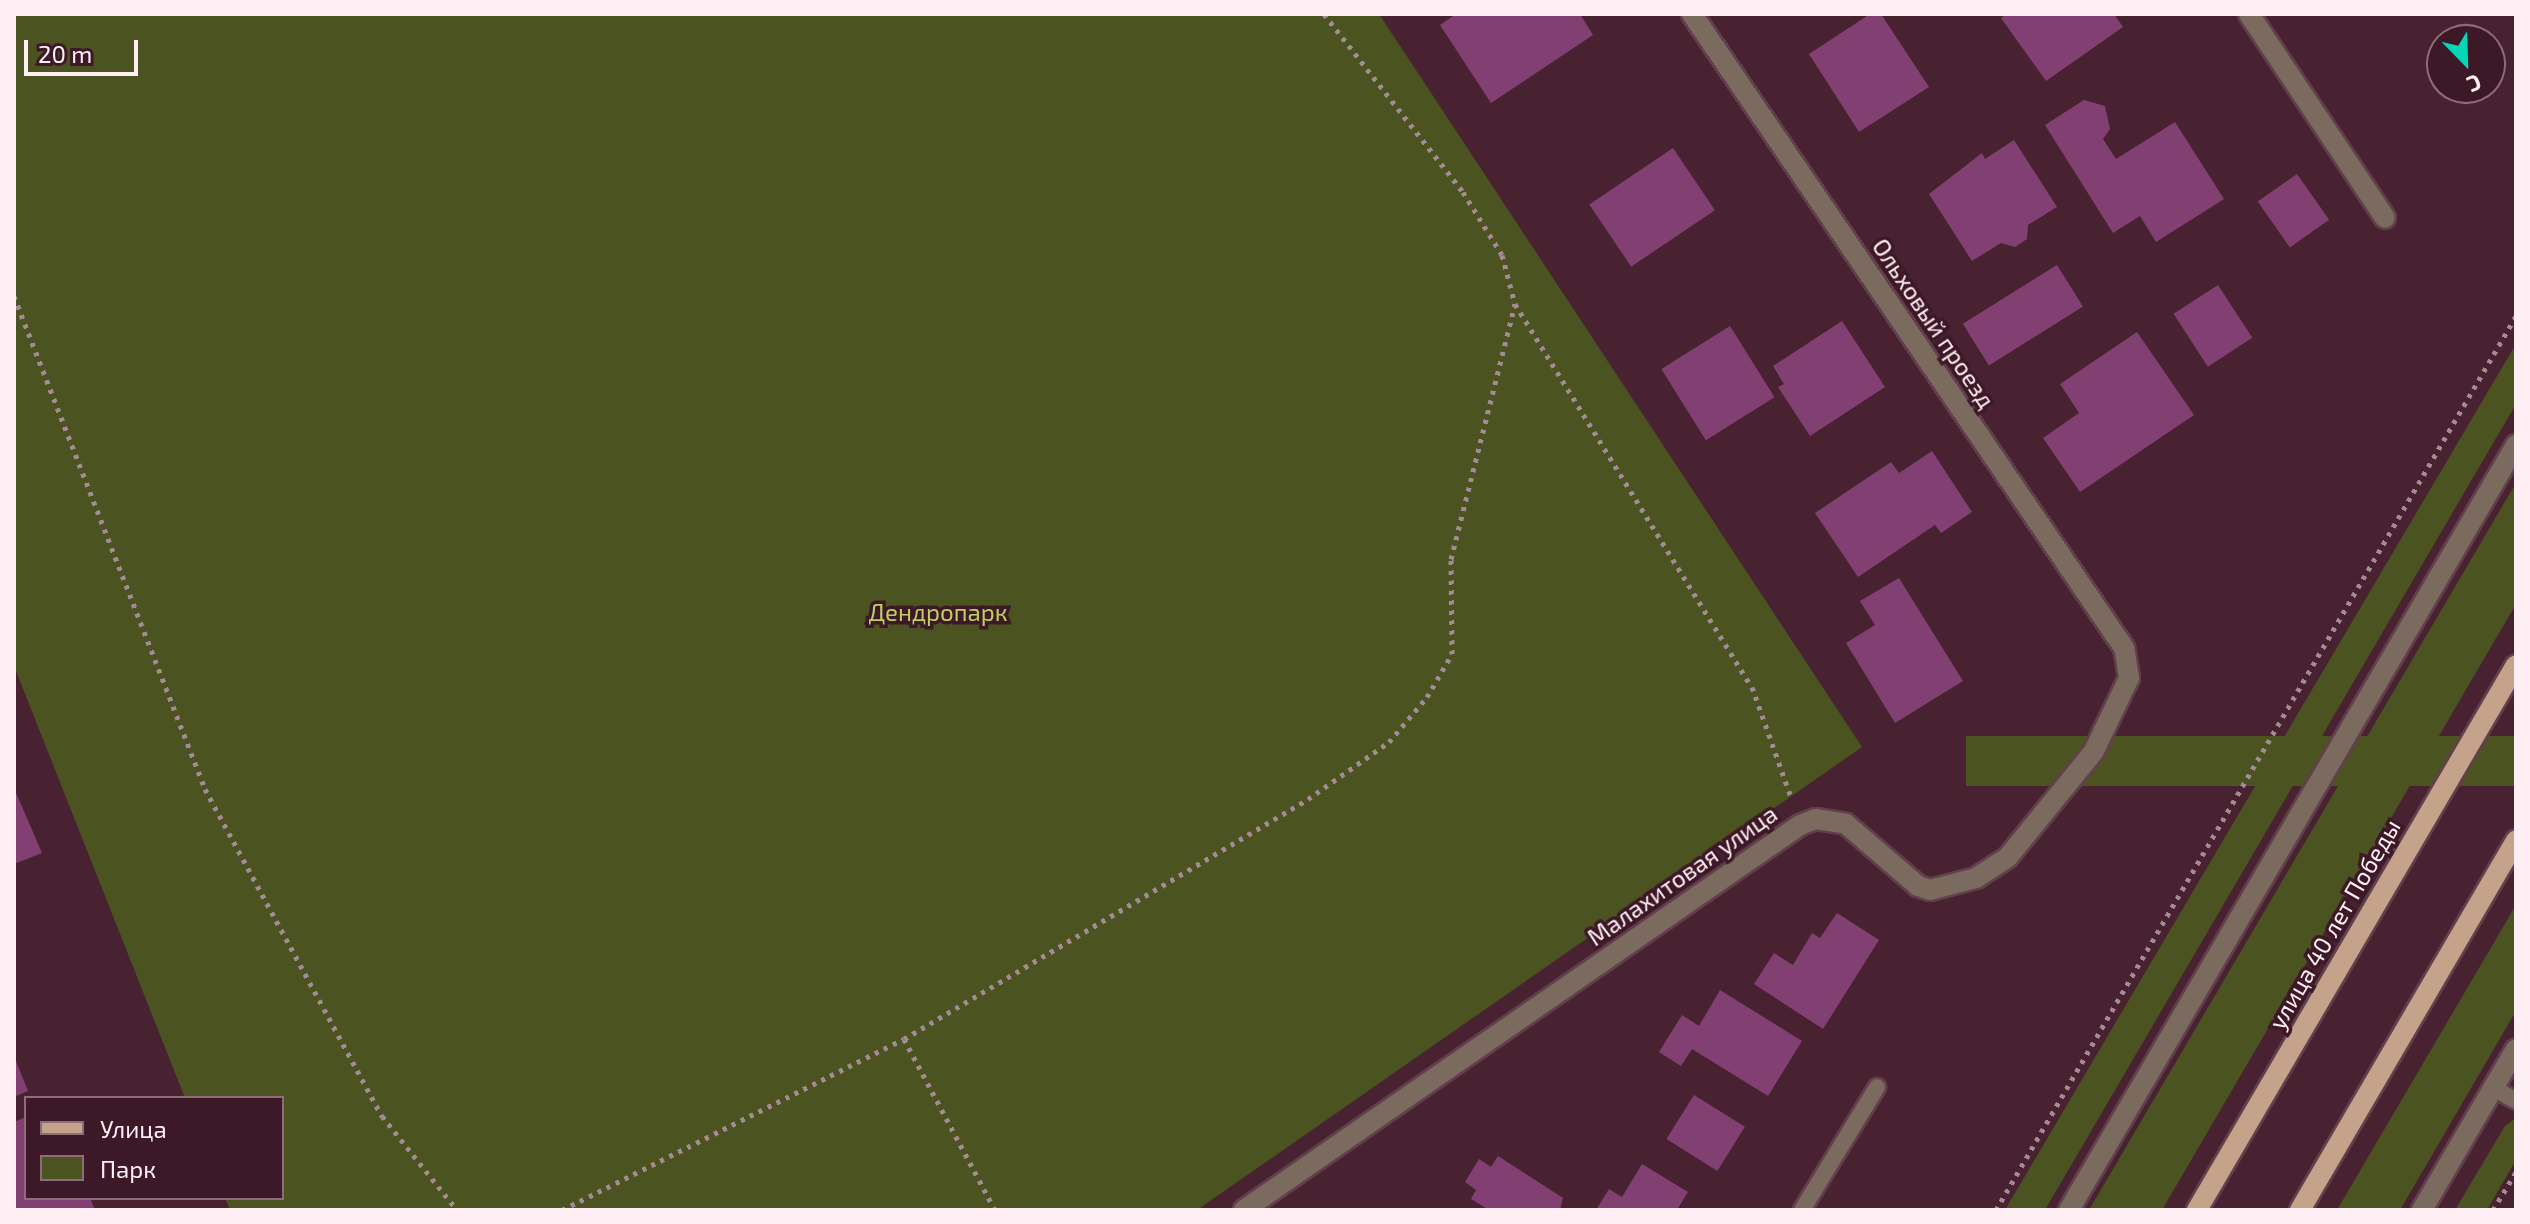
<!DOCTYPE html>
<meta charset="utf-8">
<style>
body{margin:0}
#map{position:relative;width:2530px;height:1224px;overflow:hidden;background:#482231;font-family:"Exo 2",sans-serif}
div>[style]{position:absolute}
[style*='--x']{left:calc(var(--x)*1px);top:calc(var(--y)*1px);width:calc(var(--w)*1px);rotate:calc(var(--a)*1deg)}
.green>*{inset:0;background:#4b5321;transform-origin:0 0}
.building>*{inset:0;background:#814071;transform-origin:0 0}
.path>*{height:5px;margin-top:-2.5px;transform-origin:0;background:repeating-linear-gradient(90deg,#a48a94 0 4px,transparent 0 10px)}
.roads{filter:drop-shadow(2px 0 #623f4c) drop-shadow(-2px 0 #623f4c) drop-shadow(0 2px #623f4c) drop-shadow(0 -2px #623f4c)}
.lane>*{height:16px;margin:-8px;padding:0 8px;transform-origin:8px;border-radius:8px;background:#7b6a5e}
.street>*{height:20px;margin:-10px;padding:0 10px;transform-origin:10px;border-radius:10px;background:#7b6a5e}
.primary>*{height:20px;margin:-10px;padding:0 10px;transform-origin:10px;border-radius:10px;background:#c5a28a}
span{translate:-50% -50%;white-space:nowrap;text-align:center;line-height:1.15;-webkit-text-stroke:7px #3d1827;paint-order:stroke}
.street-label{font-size:24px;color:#ffeff4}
.park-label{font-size:24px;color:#bdcf5e}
.frame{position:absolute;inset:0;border:16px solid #ffeff4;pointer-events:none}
.legend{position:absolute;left:24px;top:1096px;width:260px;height:104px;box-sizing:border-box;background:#3d1827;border:2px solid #8b6e79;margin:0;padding:10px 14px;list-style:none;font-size:24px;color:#ffeff4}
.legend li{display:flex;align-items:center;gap:16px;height:40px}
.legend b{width:40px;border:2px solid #8b6e79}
.north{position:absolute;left:2426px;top:24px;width:80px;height:80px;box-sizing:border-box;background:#3d1827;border:2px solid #8b6e79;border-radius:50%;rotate:157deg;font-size:22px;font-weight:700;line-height:32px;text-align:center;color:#ffeff4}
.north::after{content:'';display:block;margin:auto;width:28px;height:36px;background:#07d5b6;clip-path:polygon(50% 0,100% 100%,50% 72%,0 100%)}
.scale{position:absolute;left:24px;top:40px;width:114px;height:36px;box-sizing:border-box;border:4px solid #ffeff4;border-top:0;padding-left:10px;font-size:24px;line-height:28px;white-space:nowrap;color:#ffeff4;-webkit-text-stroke:6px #3d1827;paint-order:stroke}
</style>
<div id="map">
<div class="green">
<div style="clip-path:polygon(14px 14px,1379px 14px,1862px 747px,1197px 1210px,230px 1210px,225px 1198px,282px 1198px,282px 1098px,185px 1098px,14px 666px)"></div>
<div style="clip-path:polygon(2516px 344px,2516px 404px,2045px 1210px,2005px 1210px)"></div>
<div style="clip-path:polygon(2516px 483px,2516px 604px,2162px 1210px,2089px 1210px)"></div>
<div style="left:2516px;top:736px;width:50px;height:550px;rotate:90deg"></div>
<div style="clip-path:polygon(2516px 905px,2516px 1011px,2400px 1210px,2337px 1210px)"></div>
<div style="clip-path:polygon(2516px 1118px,2516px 1160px,2487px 1210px,2455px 1210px,2505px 1126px)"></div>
</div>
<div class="building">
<div style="clip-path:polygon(1456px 14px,1580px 14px,1593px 35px,1491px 103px,1440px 25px)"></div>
<div style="clip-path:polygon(1870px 14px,1881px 14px,1929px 87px,1859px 132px,1809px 54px)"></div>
<div style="clip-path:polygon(2007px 14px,2114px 14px,2123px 27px,2046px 81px,2001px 18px)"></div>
<div style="clip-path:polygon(2084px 100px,2105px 106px,2110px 129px,2103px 139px,2116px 159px,2175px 122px,2224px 199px,2156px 242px,2140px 216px,2113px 233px,2045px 125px)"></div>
<div style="clip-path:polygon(2014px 140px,2057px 207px,2028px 225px,2027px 239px,2015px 247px,2001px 243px,1972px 261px,1929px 194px,1982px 153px,1985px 159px)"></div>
<div style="left:1673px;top:148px;width:75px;height:101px;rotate:56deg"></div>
<div style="left:2297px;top:174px;width:56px;height:48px;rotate:55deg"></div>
<div style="left:2057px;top:265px;width:49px;height:111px;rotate:58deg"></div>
<div style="left:2218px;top:285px;width:63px;height:53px;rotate:57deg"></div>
<div style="clip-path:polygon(1842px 321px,1885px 387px,1810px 436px,1778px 387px,1784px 384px,1773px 366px)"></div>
<div style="left:1730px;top:326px;width:84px;height:81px;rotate:58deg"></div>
<div style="clip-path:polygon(2137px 332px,2194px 415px,2080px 492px,2043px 438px,2079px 413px,2060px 384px)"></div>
<div style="clip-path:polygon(1932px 451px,1972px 512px,1941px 533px,1935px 525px,1858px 577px,1815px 513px,1891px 462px,1899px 473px)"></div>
<div style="clip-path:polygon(1899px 578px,1963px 681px,1895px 723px,1846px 643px,1875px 625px,1860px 601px)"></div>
<div style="clip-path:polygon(14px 788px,42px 853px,14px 864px)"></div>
<div style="clip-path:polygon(1837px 913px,1879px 940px,1823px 1029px,1754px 984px,1774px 953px,1793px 965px,1812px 933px,1820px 938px)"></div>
<div style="clip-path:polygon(1720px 990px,1802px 1041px,1768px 1096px,1692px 1049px,1681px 1066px,1659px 1052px,1682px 1015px,1699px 1026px)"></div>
<div style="clip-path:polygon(14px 1056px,28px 1091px,14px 1097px)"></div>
<div style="left:1694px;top:1095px;width:60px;height:52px;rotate:32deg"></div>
<div style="clip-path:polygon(26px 1117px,26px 1198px,90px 1198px,95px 1210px,14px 1210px,14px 1122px)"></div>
<div style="clip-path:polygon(1498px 1156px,1563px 1198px,1560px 1210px,1489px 1210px,1471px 1199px,1476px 1190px,1465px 1182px,1479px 1159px,1491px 1167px)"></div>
<div style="clip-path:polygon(1642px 1164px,1688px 1192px,1677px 1210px,1596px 1210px,1609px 1189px,1622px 1197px)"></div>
</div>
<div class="path">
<div style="--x:1324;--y:14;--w:226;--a:52"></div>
<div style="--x:1463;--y:192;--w:74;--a:58.2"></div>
<div style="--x:1502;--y:255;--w:51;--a:75.1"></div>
<div style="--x:1515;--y:304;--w:450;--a:58.3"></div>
<div style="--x:1752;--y:687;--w:117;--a:70.5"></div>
<div style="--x:14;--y:296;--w:529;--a:68.82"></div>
<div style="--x:205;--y:789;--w:372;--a:61.6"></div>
<div style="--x:382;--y:1116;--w:120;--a:51.4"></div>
<div style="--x:904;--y:1039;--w:194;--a:62"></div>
<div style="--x:562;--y:1210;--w:382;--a:-26.6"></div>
<div style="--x:904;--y:1039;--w:470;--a:-30.7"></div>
<div style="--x:1308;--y:799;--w:99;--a:-35.1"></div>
<div style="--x:1389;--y:742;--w:59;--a:-49.8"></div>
<div style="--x:1427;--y:697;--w:50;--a:-59.8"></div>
<div style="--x:1452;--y:654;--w:95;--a:-90.6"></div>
<div style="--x:1451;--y:559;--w:263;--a:-75.9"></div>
<div style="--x:1996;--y:1210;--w:1034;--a:-59.82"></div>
<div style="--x:2493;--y:1210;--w:44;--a:-58.8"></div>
</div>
<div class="roads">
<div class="lane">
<div style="--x:2493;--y:1088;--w:26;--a:29"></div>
<div style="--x:1802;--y:1210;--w:144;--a:-58.6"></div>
</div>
<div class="street">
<div style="--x:2249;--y:14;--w:245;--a:56.3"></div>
<div style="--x:1244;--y:1210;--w:676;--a:-34.7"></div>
<div style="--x:1800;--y:825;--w:17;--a:-21"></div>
<div style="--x:1816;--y:819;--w:30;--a:9"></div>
<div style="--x:1846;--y:824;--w:95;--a:40.7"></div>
<div style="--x:1918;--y:886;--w:13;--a:18"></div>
<div style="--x:1930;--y:890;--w:48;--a:-14.6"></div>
<div style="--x:1976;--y:878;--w:38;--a:-33"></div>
<div style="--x:2008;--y:857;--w:136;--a:-50.9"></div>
<div style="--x:2094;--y:751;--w:81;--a:-64.4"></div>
<div style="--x:2129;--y:678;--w:30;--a:-99"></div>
<div style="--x:2124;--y:648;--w:767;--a:-124.27"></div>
<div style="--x:2069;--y:1210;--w:886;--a:-59.7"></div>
<div style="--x:2422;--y:1210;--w:186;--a:-59.7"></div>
</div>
<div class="primary">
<div style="--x:2197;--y:1210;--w:631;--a:-59.66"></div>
<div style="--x:2300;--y:1210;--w:428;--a:-59.7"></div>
</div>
</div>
<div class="street-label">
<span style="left:1934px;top:323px;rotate:56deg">Ольховый проезд</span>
<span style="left:1682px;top:875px;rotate:-35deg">Малахитовая улица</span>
<span style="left:2334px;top:924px;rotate:-60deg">улица 40 лет Победы</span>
</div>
<div class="park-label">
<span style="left:938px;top:612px">Дендропарк</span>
</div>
<div class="frame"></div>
<ul class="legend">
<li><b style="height:10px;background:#c5a28a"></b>Улица</li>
<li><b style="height:22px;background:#4b5321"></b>Парк</li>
</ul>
<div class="north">С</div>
<div class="scale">20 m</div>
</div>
